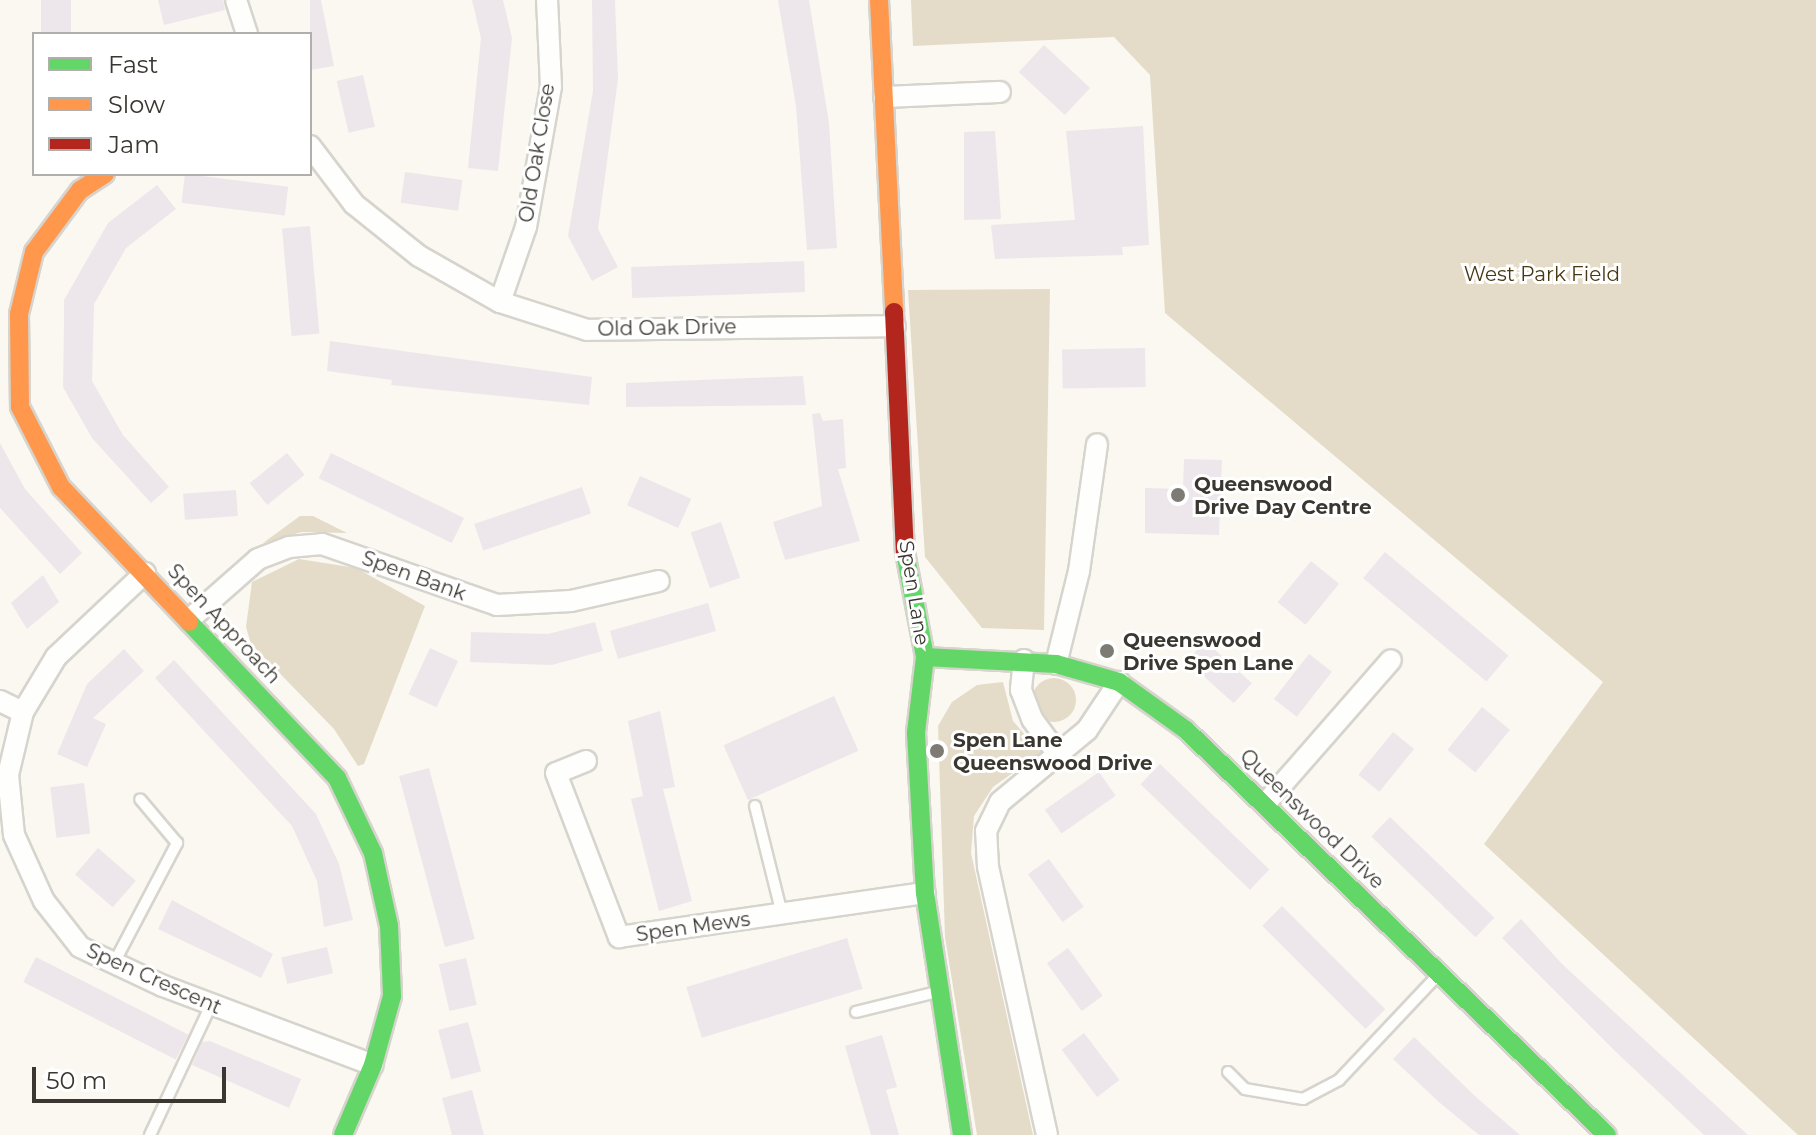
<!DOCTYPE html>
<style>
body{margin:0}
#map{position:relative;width:1816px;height:1135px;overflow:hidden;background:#faf8f1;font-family:Montserrat,sans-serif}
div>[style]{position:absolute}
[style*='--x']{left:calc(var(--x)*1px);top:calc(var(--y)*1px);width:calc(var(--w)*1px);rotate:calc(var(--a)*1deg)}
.green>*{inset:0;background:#e4dcc8}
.round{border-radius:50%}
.building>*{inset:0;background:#ede7ec;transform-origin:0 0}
.roads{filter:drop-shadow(2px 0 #d6d4cd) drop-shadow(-2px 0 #d6d4cd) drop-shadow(0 2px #d6d4cd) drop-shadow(0 -2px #d6d4cd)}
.lane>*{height:10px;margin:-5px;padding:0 5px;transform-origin:5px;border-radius:5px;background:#fefefd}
.street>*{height:20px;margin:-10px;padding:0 10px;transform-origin:10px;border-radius:10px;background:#fefefd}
.fast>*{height:18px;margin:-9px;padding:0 9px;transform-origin:9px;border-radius:9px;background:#63d668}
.slow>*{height:18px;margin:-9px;padding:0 9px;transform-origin:9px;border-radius:9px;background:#ff974d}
.jam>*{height:18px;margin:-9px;padding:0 9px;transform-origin:9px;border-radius:9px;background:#b3261e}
.dots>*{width:22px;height:22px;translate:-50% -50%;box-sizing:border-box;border:4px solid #fff;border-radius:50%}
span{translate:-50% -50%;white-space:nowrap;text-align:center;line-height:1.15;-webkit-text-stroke:6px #fff;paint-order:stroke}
.street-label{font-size:20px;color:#3a3730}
.park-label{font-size:20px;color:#483913}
.poi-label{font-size:20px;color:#3a3730;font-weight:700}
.left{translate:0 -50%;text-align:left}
.legend{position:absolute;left:32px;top:32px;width:280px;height:144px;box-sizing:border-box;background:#fff;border:2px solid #b0afac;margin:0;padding:10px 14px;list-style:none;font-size:24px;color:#3a3730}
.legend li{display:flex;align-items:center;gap:16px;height:40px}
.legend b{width:40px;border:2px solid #b0afac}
.scale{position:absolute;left:32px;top:1067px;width:194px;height:36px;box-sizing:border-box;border:4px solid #3a3730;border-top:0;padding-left:10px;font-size:24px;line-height:28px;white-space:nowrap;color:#3a3730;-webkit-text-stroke:6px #fff;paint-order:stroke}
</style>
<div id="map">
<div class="green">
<div style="clip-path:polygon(911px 0,1816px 0,1816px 1135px,1798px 1135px,1484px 844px,1603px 682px,1165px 313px,1150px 75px,1114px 37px,913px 46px)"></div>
<div style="clip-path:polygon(1050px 289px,1044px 630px,982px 628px,925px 557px,908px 290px)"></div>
<div style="clip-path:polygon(300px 516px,313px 516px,347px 533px,302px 532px,263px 543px)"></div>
<div style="clip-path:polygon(299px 559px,356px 568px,425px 606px,364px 764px,358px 766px,334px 729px,251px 644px,246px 627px,252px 582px)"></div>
<div class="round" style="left:1032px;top:678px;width:44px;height:44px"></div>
<div style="clip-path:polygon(1003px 682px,1013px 721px,1041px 753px,993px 787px,974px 816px,971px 853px,1033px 1135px,977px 1135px,945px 937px,938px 726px,952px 702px,977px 685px)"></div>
</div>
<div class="building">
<div style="left:41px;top:0;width:30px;height:34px"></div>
<div style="clip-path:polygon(158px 0,223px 0,225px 10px,164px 25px)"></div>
<div style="clip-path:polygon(310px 0,321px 0,334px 66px,310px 70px)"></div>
<div style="clip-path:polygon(472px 0,503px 0,512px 38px,498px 171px,468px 168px,481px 38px)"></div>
<div style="clip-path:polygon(592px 0,615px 0,618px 79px,598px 229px,618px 267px,592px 281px,568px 236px,593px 91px)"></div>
<div style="clip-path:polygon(778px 0,809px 0,829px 123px,837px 248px,807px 250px,796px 106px)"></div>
<div style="left:1044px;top:45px;width:63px;height:37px;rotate:43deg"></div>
<div style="left:363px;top:75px;width:53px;height:27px;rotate:77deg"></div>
<div style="clip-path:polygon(1143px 126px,1149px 245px,1122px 247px,1123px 255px,995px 259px,991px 225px,1075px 220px,1066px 131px)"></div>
<div style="clip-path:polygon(995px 131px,1001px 219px,964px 220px,964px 132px)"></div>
<div style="left:405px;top:172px;width:58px;height:31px;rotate:8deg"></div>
<div style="left:185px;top:174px;width:104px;height:29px;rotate:7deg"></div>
<div style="clip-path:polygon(157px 185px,176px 209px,126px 248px,94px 304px,92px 381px,123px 435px,169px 487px,151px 503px,92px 438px,63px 387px,64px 323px,64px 300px,108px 223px)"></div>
<div style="left:310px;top:226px;width:108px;height:28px;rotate:85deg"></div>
<div style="left:804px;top:261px;width:31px;height:173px;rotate:88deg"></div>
<div style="clip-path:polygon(330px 341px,592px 377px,589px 405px,391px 385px,392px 380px,327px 371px)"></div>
<div style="left:1145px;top:348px;width:39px;height:83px;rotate:89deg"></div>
<div style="clip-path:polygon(803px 376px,806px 405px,626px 407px,626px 383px)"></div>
<div style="clip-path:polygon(820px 413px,823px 421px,843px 419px,846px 468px,838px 469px,860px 541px,785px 560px,773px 522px,822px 506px,812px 414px)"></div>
<div style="clip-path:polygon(0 443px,25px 489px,82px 553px,60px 574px,0 508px)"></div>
<div style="left:287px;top:453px;width:28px;height:48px;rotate:51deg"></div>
<div style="left:331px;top:453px;width:148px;height:28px;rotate:26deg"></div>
<div style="clip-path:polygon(1184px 459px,1222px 460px,1219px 535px,1145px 533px,1145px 488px,1183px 489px)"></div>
<div style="left:640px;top:476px;width:56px;height:32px;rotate:24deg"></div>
<div style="left:582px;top:487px;width:28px;height:114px;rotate:71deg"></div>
<div style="left:236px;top:490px;width:26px;height:53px;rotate:86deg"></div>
<div style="left:721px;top:522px;width:59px;height:32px;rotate:71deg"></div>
<div style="left:1385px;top:552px;width:161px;height:34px;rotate:40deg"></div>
<div style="left:1311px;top:561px;width:36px;height:53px;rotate:39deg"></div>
<div style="clip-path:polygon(43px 575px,59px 602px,27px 629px,11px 603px)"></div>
<div style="left:708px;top:603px;width:29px;height:102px;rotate:74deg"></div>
<div style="clip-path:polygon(595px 622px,603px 651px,552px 665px,470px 662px,471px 632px,548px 634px)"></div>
<div style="left:1205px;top:641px;width:63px;height:27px;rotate:42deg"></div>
<div style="left:430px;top:648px;width:31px;height:51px;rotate:25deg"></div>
<div style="clip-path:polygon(124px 649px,144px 671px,93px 718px,106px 724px,87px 767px,57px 754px,87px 684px)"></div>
<div style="left:1309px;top:654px;width:29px;height:57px;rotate:38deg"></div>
<div style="clip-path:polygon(174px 660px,316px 814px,339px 864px,353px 920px,324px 927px,317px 881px,292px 826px,155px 678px)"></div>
<div style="left:834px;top:696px;width:60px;height:121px;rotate:66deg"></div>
<div style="left:1482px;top:707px;width:36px;height:55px;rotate:39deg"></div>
<div style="clip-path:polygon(660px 711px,675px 787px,663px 789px,692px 901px,659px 911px,631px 799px,643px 796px,628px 721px)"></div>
<div style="left:1393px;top:732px;width:27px;height:55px;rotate:39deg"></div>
<div style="left:1160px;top:764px;width:152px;height:28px;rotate:44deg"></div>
<div style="left:429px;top:768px;width:177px;height:31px;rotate:75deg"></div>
<div style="left:1099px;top:772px;width:29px;height:66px;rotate:55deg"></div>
<div style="left:84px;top:783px;width:51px;height:34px;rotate:83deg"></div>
<div style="left:1390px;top:817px;width:145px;height:27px;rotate:44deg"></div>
<div style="left:98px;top:848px;width:50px;height:35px;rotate:41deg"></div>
<div style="left:1049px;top:859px;width:59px;height:26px;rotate:54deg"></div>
<div style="clip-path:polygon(172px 900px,273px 954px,261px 978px,158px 929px)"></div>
<div style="left:1282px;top:906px;width:146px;height:28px;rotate:45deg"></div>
<div style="clip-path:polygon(1521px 919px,1562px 964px,1748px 1135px,1704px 1135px,1616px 1052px,1502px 938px)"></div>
<div style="left:847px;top:938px;width:53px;height:168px;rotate:73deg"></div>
<div style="left:327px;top:947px;width:27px;height:47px;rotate:77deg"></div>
<div style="left:1068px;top:948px;width:59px;height:26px;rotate:54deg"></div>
<div style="left:36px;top:957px;width:171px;height:28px;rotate:27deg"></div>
<div style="left:466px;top:958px;width:48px;height:28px;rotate:77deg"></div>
<div style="left:468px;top:1022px;width:51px;height:31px;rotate:75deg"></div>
<div style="left:1084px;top:1033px;width:59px;height:28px;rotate:53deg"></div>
<div style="clip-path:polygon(882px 1035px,897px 1087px,886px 1090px,899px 1135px,871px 1135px,845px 1046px)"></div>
<div style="clip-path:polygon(1414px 1037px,1477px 1098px,1520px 1135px,1479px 1135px,1440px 1103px,1393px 1059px)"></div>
<div style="clip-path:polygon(210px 1041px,301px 1079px,289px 1108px,192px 1065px,202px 1042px)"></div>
<div style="clip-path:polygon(472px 1090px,484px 1135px,452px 1135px,442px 1098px)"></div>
</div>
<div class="roads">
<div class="lane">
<div style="--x:755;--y:806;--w:111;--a:76"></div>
<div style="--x:114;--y:963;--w:136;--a:-62.3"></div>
<div style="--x:177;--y:843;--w:57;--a:-130.1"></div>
<div style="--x:856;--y:1012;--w:83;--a:-13.9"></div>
<div style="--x:1228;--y:1072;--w:24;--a:45"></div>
<div style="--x:1245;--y:1089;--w:59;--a:9.8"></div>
<div style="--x:1303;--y:1099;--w:41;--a:-27.8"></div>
<div style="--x:1339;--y:1080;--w:146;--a:-46.7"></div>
<div style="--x:150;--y:1135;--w:144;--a:-64.9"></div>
</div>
<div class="street">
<div style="--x:236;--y:0;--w:36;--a:72"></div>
<div style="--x:884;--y:97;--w:116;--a:-2.5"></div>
<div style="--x:310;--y:146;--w:73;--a:52.8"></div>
<div style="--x:354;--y:204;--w:83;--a:38.7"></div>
<div style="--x:419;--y:256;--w:93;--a:29.6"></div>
<div style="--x:500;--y:302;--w:91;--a:17.8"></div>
<div style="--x:587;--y:330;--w:308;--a:-0.7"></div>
<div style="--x:500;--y:302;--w:79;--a:-70.9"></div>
<div style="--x:526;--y:227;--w:142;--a:-79.9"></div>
<div style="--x:551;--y:87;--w:87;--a:-92.6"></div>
<div style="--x:145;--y:573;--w:122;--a:136.7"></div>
<div style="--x:56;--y:657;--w:64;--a:121"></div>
<div style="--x:23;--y:712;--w:65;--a:103.4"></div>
<div style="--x:8;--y:775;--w:60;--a:84.3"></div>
<div style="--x:14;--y:835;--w:72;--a:65.6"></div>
<div style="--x:44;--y:901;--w:58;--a:52"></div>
<div style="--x:80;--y:947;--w:92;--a:25.2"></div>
<div style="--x:163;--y:986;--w:224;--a:20.6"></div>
<div style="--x:191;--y:618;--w:89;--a:-41.4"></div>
<div style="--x:258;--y:559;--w:33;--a:-21"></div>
<div style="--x:289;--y:547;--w:33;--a:-5"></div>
<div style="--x:322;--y:544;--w:185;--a:19.2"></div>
<div style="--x:497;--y:605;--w:74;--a:-3.1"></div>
<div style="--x:571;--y:601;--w:90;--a:-12.8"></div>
<div style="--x:1024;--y:660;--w:30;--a:96"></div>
<div style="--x:1021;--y:690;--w:31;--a:69"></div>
<div style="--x:1032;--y:719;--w:47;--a:53.6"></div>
<div style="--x:1056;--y:664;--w:96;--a:-76.1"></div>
<div style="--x:1079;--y:571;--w:128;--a:-81.9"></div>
<div style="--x:0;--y:701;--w:25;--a:26"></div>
<div style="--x:586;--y:761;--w:32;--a:158"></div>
<div style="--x:556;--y:773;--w:176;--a:69"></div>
<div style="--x:619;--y:937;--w:309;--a:-8.2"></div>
<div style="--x:1265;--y:804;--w:191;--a:-48.8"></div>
<div style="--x:1047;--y:1135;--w:274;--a:-102.4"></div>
<div style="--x:988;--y:867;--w:36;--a:-93"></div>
<div style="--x:986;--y:831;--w:32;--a:-64"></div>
<div style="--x:1000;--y:802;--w:113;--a:-39.6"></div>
<div style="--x:1087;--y:730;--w:58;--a:-56.3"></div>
</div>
<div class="fast">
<div style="--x:905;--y:552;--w:107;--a:79.2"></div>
<div style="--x:925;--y:657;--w:77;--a:96.8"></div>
<div style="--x:916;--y:733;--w:160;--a:86.8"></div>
<div style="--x:925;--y:893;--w:245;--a:81.3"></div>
<div style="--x:189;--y:622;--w:215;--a:46.5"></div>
<div style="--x:337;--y:778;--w:83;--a:64.4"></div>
<div style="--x:373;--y:853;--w:75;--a:77.6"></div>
<div style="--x:389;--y:926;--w:70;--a:87.5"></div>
<div style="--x:392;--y:996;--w:72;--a:105.4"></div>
<div style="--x:373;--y:1065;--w:76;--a:113.2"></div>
<div style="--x:925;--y:657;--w:131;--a:3.1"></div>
<div style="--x:1056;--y:664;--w:66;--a:15.9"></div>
<div style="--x:1119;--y:682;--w:82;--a:35.6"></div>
<div style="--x:1186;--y:730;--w:584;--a:43.89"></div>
</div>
<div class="slow">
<div style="--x:879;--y:0;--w:312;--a:87.2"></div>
<div style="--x:105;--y:174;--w:30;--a:147"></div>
<div style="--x:80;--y:190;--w:77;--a:126.6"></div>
<div style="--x:34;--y:252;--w:64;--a:103.6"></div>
<div style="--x:19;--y:314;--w:93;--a:89.4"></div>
<div style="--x:20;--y:407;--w:90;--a:62.9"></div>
<div style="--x:61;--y:487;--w:186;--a:46.5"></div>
</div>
<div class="jam">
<div style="--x:894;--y:312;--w:240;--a:87.4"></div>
</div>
</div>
<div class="dots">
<div style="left:1178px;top:495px;background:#7d7b74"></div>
<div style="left:1107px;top:651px;background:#7d7b74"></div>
<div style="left:937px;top:751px;background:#7d7b74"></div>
</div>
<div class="street-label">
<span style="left:537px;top:153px;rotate:-81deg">Old Oak Close</span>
<span style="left:667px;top:328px;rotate:-1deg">Old Oak Drive</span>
<span style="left:414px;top:576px;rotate:20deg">Spen Bank</span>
<span style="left:914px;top:593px;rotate:81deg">Spen Lane</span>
<span style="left:224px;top:624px;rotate:47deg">Spen Approach</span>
<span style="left:1312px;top:819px;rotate:44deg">Queenswood Drive</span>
<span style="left:693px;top:927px;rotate:-8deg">Spen Mews</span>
<span style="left:154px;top:979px;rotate:24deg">Spen Crescent</span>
</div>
<div class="park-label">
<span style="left:1542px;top:274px">West Park Field</span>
</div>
<div class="poi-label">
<span class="left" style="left:1194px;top:496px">Queenswood<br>Drive Day Centre</span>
<span class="left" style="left:1123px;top:652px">Queenswood<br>Drive Spen Lane</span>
<span class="left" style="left:953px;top:752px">Spen Lane<br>Queenswood Drive</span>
</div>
<ul class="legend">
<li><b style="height:10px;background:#63d668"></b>Fast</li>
<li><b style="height:10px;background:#ff974d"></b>Slow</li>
<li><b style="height:10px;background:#b3261e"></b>Jam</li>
</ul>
<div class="scale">50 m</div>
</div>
